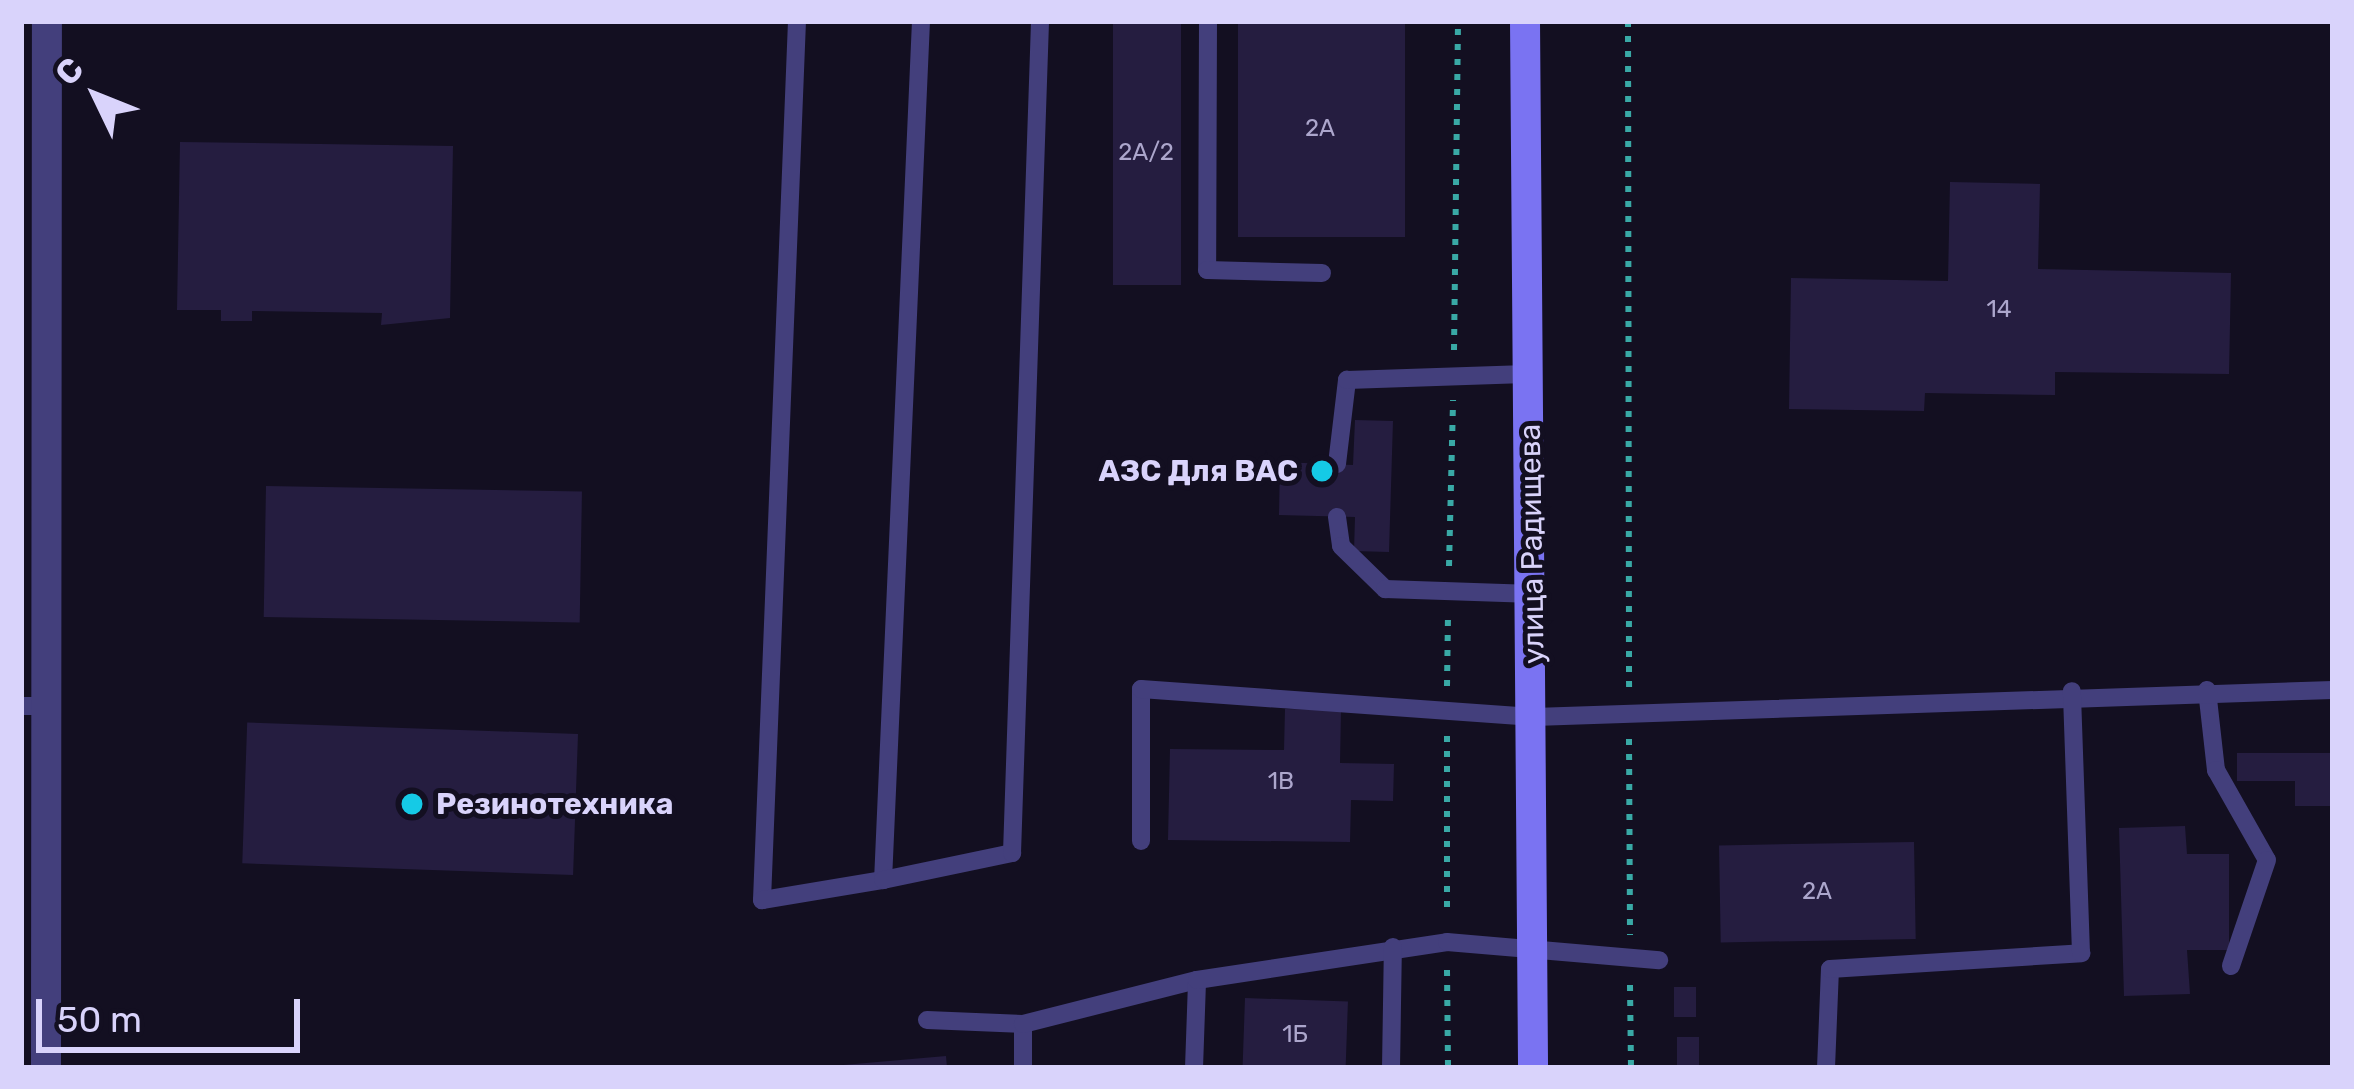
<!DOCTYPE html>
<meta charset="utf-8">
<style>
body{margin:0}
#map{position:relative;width:2354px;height:1089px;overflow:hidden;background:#130f21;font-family:Rubik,sans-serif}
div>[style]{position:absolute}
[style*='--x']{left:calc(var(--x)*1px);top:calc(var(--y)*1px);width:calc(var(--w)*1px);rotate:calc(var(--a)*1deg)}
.building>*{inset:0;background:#251d40;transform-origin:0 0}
.path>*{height:6px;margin-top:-3px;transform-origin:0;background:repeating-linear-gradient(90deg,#39a9a6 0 6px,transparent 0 15px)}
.lane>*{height:18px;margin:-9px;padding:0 9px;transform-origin:9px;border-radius:9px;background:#433f7c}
.street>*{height:30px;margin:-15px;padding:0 15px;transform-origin:15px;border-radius:15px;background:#433f7c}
.secondary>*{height:30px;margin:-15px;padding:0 15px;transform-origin:15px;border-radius:15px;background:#7a73f2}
.dots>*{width:33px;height:33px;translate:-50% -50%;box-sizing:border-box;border:6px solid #130f21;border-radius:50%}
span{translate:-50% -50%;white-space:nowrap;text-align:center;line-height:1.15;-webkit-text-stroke:10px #130f21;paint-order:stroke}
.number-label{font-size:24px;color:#aca6cc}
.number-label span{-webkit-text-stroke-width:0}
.poi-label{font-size:30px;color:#d9d3fb;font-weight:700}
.right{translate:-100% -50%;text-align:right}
.left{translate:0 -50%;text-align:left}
.street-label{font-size:30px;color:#d9d3fb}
.frame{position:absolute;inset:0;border:24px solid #d9d3fb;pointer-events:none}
.north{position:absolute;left:36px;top:36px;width:120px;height:120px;-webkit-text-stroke:9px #130f21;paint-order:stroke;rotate:313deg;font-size:33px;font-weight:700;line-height:48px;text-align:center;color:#d9d3fb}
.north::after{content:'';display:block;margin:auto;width:42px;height:54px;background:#d9d3fb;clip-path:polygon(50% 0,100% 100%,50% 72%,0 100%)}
.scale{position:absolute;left:36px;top:999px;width:264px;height:54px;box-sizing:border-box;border:6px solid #d9d3fb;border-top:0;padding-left:15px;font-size:36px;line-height:42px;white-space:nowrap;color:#d9d3fb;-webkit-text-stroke:9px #130f21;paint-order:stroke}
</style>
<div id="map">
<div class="building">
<div style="left:1113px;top:21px;width:68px;height:264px"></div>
<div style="left:1238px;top:21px;width:167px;height:216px"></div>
<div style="clip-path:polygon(180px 142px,453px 146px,450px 318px,381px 325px,382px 313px,252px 311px,252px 321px,221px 321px,221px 310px,177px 310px)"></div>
<div style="clip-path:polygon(1950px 182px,2040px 184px,2038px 269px,2231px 273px,2229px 374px,2055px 372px,2055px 395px,1925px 393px,1924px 411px,1789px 409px,1791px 278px,1948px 281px)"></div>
<div style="clip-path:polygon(1355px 420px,1393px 421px,1389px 552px,1354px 551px,1355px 517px,1279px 515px,1280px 462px,1353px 465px)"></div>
<div style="left:266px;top:486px;width:316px;height:131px;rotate:1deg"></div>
<div style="clip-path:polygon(1285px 709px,1341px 710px,1340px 763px,1394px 764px,1393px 801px,1351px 800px,1350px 842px,1168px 840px,1170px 749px,1284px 750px)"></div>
<div style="left:578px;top:734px;width:141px;height:331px;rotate:92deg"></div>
<div style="clip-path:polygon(2237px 753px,2331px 753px,2331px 806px,2295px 806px,2295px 781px,2237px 781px)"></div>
<div style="clip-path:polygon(2185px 826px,2187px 854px,2229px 854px,2229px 950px,2187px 950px,2190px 994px,2124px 996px,2119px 828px)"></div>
<div style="left:1914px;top:842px;width:97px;height:195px;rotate:89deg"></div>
<div style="left:1696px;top:987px;width:30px;height:22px;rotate:90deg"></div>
<div style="left:1245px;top:998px;width:103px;height:70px;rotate:2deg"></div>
<div style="left:1677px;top:1037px;width:22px;height:30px"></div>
<div style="left:946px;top:1056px;width:12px;height:126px;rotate:85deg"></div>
</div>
<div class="path">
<div style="--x:1628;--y:21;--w:668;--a:89.91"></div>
<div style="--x:1454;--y:350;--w:329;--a:-89.3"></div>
<div style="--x:1449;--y:566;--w:166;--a:-88.6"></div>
<div style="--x:1447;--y:686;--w:70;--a:-89.2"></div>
<div style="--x:1447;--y:736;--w:178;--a:90"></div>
<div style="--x:1629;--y:739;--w:196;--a:89.7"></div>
<div style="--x:1447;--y:970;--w:98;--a:89.4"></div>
<div style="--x:1630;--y:985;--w:83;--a:89.3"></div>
</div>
<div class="lane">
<div style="--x:797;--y:21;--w:880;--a:92.28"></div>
<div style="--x:762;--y:900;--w:123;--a:-9.4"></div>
<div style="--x:921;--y:21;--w:860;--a:92.53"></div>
<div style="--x:883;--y:880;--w:132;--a:-11.8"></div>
<div style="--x:1012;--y:853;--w:832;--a:-88.07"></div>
<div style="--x:1208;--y:21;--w:249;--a:90.2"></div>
<div style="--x:1207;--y:270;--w:115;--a:1.5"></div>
<div style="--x:1337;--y:464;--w:85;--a:-83.2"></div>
<div style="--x:1347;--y:380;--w:183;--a:-1.9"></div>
<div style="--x:1337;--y:517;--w:29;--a:82"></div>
<div style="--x:1341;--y:546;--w:62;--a:44.3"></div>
<div style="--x:1385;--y:589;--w:149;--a:1.9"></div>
<div style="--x:2207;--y:690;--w:81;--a:83.6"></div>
<div style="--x:2216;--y:770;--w:103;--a:60.5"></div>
<div style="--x:2267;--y:860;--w:112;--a:108.8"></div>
<div style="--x:21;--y:706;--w:19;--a:0"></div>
<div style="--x:1141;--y:841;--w:152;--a:-90"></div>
<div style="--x:1141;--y:689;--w:394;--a:4.1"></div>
<div style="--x:1534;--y:717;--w:799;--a:-1.94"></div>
<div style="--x:927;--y:1020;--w:96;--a:2.4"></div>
<div style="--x:1023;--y:1024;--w:44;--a:90"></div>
<div style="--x:1023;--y:1024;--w:179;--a:-14.2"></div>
<div style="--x:1194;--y:1068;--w:88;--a:-88"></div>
<div style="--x:1197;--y:980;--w:253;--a:-8.6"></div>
<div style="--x:1447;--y:942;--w:213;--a:4.9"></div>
<div style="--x:1391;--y:1068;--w:121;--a:-89.1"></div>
<div style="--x:1826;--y:1068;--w:99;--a:-87.7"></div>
<div style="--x:1830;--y:969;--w:252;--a:-3.6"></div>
<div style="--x:2081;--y:953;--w:262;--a:-92"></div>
</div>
<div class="street">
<div style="--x:46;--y:1068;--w:1047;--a:-89.95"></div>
</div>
<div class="secondary">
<div style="--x:1525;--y:21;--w:1047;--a:89.56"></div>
</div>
<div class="dots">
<div style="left:1322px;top:471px;background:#15cae6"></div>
<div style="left:412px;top:804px;background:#15cae6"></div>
</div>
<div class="number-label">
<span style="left:1320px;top:129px">2А</span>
<span style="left:1146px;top:153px">2А/2</span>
<span style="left:1999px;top:310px">14</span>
<span style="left:1281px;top:782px">1B</span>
<span style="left:1817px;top:892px">2А</span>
<span style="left:1295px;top:1035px">1Б</span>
</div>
<div class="poi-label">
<span class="right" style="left:1298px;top:471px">АЗС Для ВАС</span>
<span class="left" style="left:436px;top:804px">Резинотехника</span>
</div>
<div class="street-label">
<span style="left:1532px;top:544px;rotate:-91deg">улица Радищева</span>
</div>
<div class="frame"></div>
<div class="north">С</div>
<div class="scale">50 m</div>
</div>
